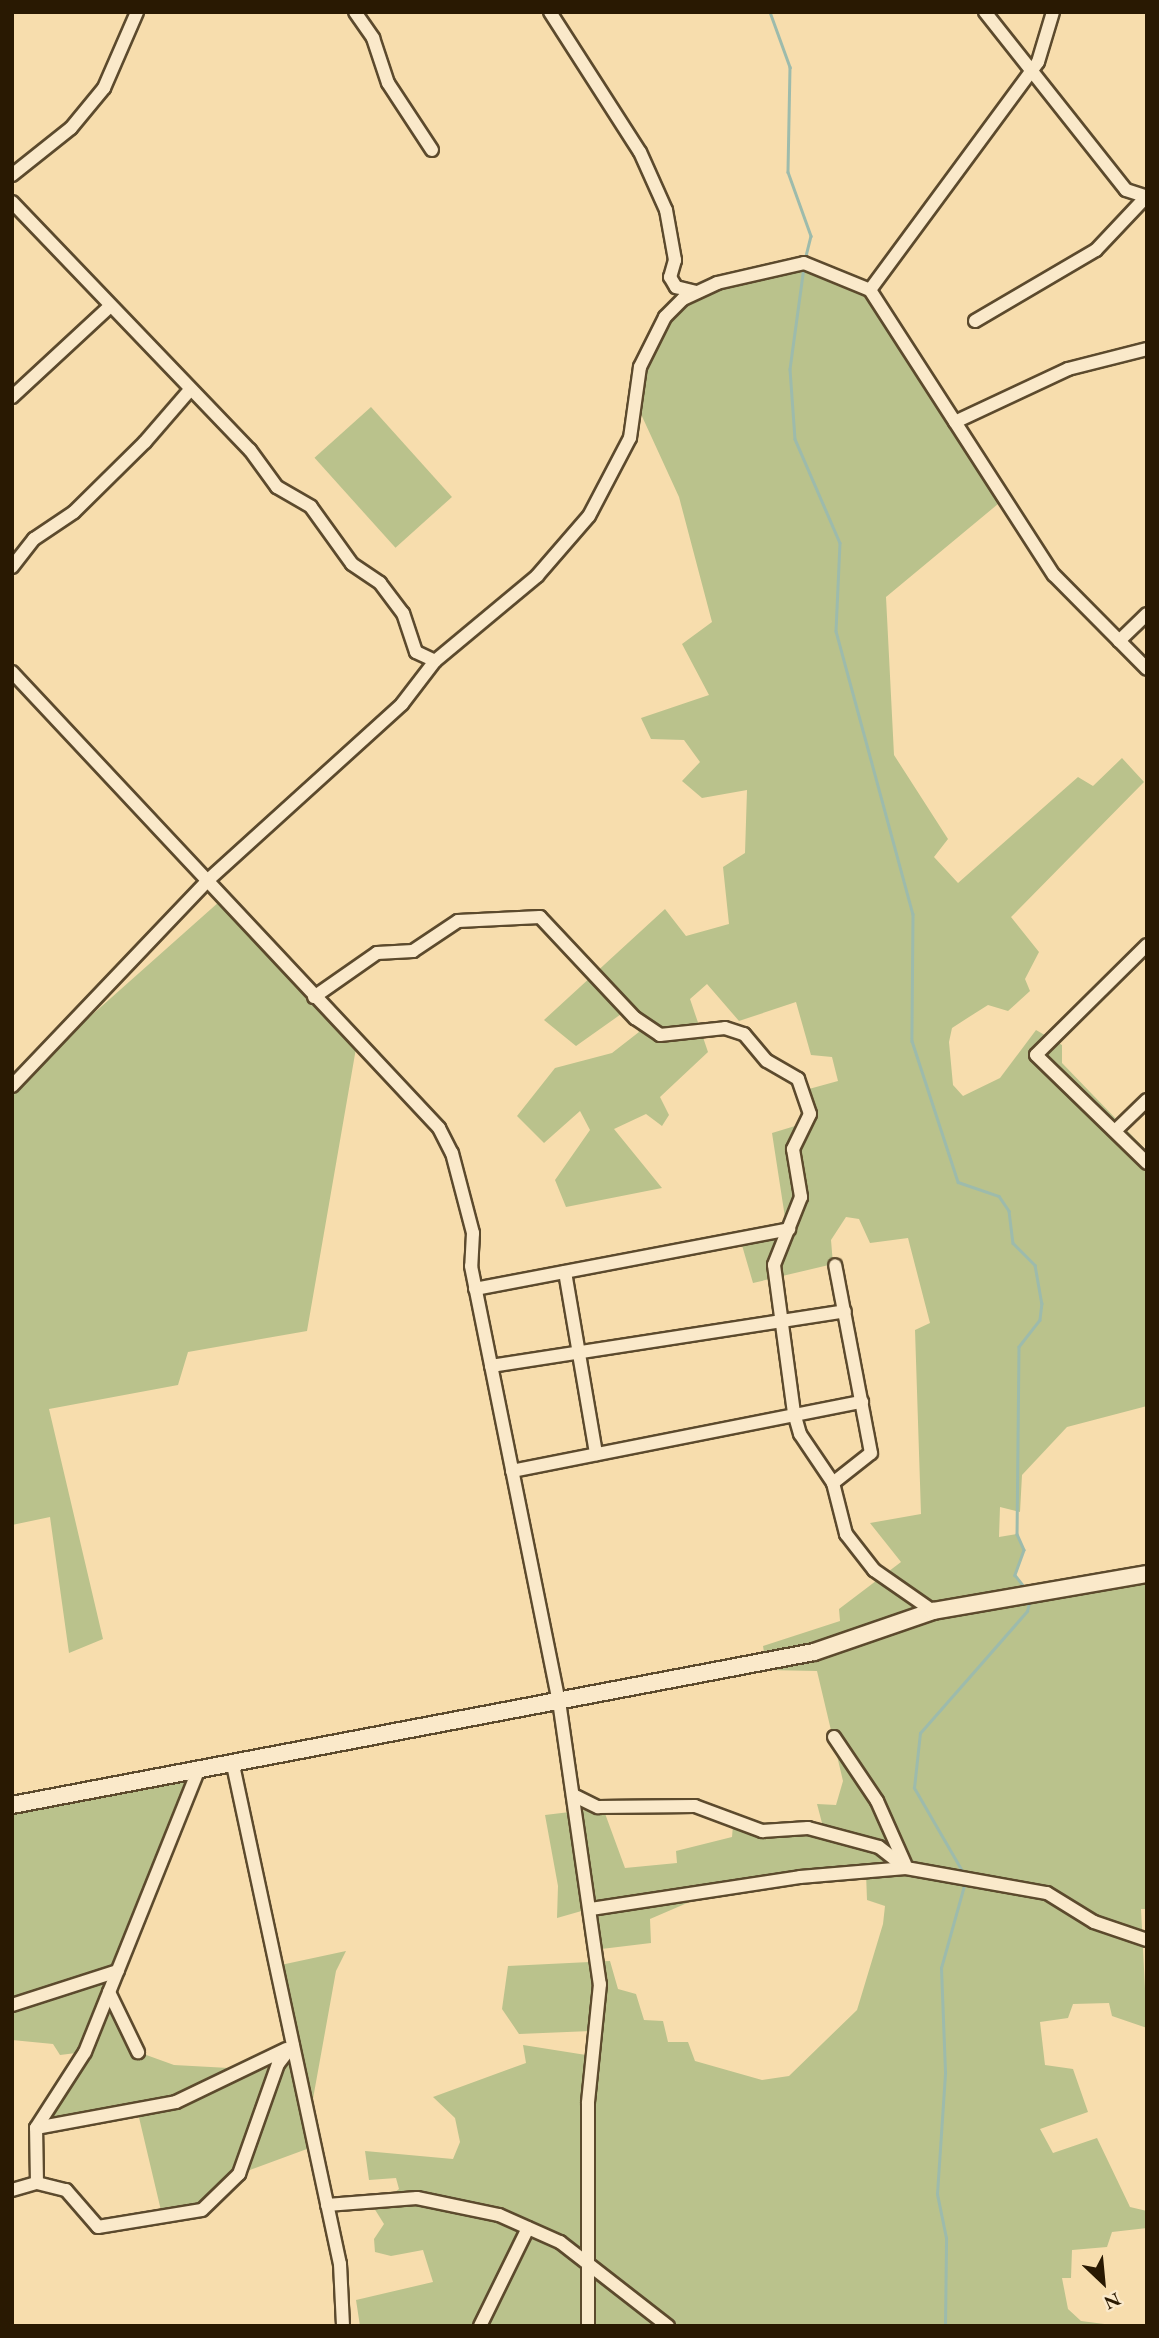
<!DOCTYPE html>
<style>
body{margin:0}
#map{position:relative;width:1159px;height:2338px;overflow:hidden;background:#f7ddad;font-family:"EB Garamond",serif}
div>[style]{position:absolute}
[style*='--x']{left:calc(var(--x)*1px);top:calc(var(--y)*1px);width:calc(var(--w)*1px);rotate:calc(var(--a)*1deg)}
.green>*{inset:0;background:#bac28c;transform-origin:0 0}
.stream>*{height:2.5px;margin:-1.25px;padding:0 1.25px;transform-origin:1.25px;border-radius:1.25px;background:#9dbbac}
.roads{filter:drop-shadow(2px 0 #5c4a2d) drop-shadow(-2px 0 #5c4a2d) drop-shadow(0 2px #5c4a2d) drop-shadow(0 -2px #5c4a2d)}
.street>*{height:12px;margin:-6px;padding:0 6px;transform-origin:6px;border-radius:6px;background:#fae9ca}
.secondary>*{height:16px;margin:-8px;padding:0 8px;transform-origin:8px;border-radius:8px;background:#fae9ca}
span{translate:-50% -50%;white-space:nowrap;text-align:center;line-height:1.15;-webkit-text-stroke:5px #fae9ca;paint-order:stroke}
.frame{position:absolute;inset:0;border:14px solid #291902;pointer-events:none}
.north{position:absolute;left:1068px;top:2247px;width:70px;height:70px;-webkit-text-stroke:5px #fae9ca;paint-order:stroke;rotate:154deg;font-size:19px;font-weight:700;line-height:28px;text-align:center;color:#291902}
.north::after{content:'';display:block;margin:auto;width:24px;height:32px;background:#291902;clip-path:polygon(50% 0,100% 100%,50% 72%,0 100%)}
</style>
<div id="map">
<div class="green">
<div style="clip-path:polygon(804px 263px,870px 290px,1004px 499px,886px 597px,894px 755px,948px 839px,934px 857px,958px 883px,1078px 777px,1093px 786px,1122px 758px,1144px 782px,1011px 917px,1039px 952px,1025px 979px,1030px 991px,1008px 1011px,988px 1005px,969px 1017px,952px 1028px,949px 1042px,953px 1085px,963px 1096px,1000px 1078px,1036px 1030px,1062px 1045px,1062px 1063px,1147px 1151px,1147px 1406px,1067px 1427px,1022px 1475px,1020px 1512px,1000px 1507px,999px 1537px,1017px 1534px,1024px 1550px,1015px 1575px,1026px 1588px,1147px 1578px,1147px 1909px,1141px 1909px,1147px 2028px,1112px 2016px,1109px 2003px,1073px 2004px,1068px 2018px,1040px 2022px,1045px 2065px,1073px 2069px,1088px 2112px,1040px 2129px,1053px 2153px,1097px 2138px,1130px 2207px,1147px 2211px,1147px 2228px,1112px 2232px,1107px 2247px,1072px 2250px,1071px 2278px,1062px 2278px,1068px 2309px,1081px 2321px,1120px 2326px,360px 2326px,356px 2300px,433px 2282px,423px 2250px,391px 2256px,375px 2252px,374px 2239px,384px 2224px,374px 2208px,399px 2189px,396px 2178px,369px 2180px,365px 2151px,453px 2159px,460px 2142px,455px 2118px,433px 2097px,526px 2063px,523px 2045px,586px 2055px,591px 2031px,519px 2034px,502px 2009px,508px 1966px,610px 1961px,618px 1989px,636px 1994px,644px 2020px,663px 2021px,668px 2042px,688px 2042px,695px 2061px,762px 2080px,789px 2076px,857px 2010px,883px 1924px,885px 1906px,867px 1900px,866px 1873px,715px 1891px,650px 1919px,651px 1943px,593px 1950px,592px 1908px,557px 1918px,558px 1886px,545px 1815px,603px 1808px,625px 1868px,677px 1863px,676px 1851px,732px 1837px,733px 1825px,768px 1838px,822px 1823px,817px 1804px,836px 1805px,843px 1781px,817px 1671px,767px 1670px,763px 1646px,840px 1621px,839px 1609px,901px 1562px,870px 1523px,921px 1514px,915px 1330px,930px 1323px,908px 1238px,870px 1243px,859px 1219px,846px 1217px,831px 1240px,833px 1264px,753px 1283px,739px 1235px,786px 1224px,772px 1133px,805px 1123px,798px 1092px,838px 1081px,832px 1057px,811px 1055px,796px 1002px,739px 1021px,707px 984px,690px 999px,708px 1052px,660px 1097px,669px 1115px,662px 1126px,646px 1114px,614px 1129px,662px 1188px,566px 1207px,555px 1180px,590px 1130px,580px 1111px,544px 1143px,517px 1116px,555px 1068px,612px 1053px,639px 1032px,624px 1012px,576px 1046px,544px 1020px,665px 909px,686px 936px,729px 924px,723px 867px,745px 853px,747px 790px,702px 798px,682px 781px,700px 762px,684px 740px,651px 739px,641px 718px,709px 695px,682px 644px,712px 622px,679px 497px,635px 401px,640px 367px,683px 299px)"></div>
<div style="left:371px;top:407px;width:121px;height:76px;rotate:48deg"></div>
<div style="clip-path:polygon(220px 901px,359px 1031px,307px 1331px,188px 1352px,178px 1385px,49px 1409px,103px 1639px,69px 1653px,50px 1517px,12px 1525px,12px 1086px)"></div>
<div style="clip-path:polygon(197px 1773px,109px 1992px,138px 2052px,174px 2065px,247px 2069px,293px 2045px,276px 1966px,346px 1951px,336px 1971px,309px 2121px,315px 2146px,239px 2174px,202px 2210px,163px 2219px,137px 2109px,36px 2128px,84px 2052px,60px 2055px,53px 2044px,12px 2040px,12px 1805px)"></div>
</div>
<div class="stream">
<div style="--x:770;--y:12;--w:59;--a:70"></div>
<div style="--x:790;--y:67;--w:105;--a:91.1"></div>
<div style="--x:788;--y:172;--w:68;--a:70.2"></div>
<div style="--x:811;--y:236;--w:25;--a:104"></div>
<div style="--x:804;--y:267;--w:103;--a:97.8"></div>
<div style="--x:790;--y:369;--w:70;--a:85.9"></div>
<div style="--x:795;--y:439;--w:113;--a:66.6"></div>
<div style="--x:840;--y:543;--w:88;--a:92.6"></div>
<div style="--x:836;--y:631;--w:293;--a:74.8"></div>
<div style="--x:913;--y:914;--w:127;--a:90.5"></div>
<div style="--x:912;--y:1041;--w:148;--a:71.9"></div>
<div style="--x:958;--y:1182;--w:43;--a:18.9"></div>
<div style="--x:999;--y:1196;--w:18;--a:56"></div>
<div style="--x:1009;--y:1211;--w:32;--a:83"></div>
<div style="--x:1013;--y:1243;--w:31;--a:45"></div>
<div style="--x:1035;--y:1265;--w:39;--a:80"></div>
<div style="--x:1042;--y:1303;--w:17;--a:97"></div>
<div style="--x:1040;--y:1320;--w:34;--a:128"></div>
<div style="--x:1019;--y:1347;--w:187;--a:90.6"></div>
<div style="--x:1017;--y:1534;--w:17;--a:66"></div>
<div style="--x:1024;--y:1550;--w:27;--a:110"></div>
<div style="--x:1015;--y:1575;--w:16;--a:52"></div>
<div style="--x:963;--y:1873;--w:98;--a:-120"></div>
<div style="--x:914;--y:1788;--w:55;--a:-83.8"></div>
<div style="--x:920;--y:1733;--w:162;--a:-48.7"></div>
<div style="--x:1027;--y:1611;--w:12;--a:-76"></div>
<div style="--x:945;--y:2326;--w:88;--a:-89.3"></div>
<div style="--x:946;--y:2238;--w:45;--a:-101.6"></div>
<div style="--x:937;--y:2194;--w:122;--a:-86.2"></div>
<div style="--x:945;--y:2072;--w:104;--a:-92.2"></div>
<div style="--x:941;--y:1968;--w:89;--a:-74.4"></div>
</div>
<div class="roads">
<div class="street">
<div style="--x:355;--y:12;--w:32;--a:55"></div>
<div style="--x:373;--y:38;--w:47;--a:71.6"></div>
<div style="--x:388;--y:83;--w:80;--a:56.7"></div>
<div style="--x:550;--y:12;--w:166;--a:57.3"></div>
<div style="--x:640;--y:152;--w:64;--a:65.9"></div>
<div style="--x:666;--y:210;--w:51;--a:79.8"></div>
<div style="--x:675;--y:260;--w:18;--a:106"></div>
<div style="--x:670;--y:277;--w:12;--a:59"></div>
<div style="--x:676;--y:287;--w:21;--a:14"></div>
<div style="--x:985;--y:12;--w:227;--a:51.6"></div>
<div style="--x:1126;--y:190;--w:22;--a:18"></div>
<div style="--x:1053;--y:12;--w:52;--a:106.7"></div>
<div style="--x:1038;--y:62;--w:283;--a:126.4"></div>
<div style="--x:870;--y:290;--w:339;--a:57.2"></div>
<div style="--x:1054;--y:575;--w:132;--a:45.3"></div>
<div style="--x:12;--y:175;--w:75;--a:-38.5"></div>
<div style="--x:71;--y:128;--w:52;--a:-50.5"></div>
<div style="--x:104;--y:88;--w:83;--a:-66.5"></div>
<div style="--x:12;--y:202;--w:344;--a:46.2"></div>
<div style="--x:250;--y:450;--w:46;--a:53.9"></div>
<div style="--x:277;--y:487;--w:39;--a:30"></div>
<div style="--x:311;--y:507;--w:70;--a:54.3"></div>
<div style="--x:352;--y:564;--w:34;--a:34"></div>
<div style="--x:380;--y:583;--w:38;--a:53"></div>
<div style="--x:403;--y:613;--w:41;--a:71.6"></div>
<div style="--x:416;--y:652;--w:21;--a:25"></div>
<div style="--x:975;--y:321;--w:140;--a:-30.4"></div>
<div style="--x:1096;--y:250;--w:71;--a:-46.7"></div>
<div style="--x:12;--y:397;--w:131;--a:-42.8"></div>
<div style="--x:955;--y:422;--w:125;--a:-25.1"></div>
<div style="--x:1068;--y:369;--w:81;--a:-14.2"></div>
<div style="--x:12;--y:567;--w:36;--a:-52"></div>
<div style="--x:34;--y:539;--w:48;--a:-34"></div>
<div style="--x:74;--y:512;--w:100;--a:-44.6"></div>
<div style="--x:145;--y:442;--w:67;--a:-49.2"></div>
<div style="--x:1119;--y:641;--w:39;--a:-44"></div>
<div style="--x:12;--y:672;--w:625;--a:46.88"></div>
<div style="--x:439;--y:1128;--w:28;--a:63"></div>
<div style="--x:452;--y:1153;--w:83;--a:75.3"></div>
<div style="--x:473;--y:1233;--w:33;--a:93"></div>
<div style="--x:471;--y:1266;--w:444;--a:78.6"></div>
<div style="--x:559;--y:1701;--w:286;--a:81.8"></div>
<div style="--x:600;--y:1984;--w:120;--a:95.8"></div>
<div style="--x:588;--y:2103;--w:223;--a:90"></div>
<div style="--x:1147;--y:945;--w:156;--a:135.3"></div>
<div style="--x:1036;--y:1055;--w:155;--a:44.2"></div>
<div style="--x:314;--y:997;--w:77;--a:-34.9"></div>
<div style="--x:377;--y:953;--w:36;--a:-3"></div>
<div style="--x:413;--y:951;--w:54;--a:-33.7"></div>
<div style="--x:458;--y:921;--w:82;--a:-2.8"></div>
<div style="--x:540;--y:917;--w:139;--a:46.8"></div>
<div style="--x:635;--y:1018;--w:30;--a:34"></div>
<div style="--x:660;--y:1035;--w:65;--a:-6.1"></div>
<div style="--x:725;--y:1028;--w:20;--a:18"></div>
<div style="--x:744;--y:1034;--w:35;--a:50"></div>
<div style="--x:767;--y:1061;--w:36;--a:30"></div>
<div style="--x:798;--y:1079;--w:37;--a:71"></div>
<div style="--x:810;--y:1114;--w:39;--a:116"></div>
<div style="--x:793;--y:1149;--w:49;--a:80.5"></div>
<div style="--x:801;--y:1197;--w:73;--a:111.7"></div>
<div style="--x:774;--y:1265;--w:149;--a:82.3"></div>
<div style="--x:794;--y:1413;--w:22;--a:74"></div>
<div style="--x:800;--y:1434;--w:59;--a:56"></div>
<div style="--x:833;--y:1483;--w:53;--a:75.7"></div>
<div style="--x:846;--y:1534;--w:46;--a:52.1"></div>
<div style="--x:874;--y:1570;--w:72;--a:34.8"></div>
<div style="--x:12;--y:1086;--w:283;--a:-46.4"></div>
<div style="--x:207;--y:881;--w:263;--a:-42.2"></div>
<div style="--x:402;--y:704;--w:54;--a:-52.5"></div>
<div style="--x:435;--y:661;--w:133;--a:-39.8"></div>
<div style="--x:537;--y:576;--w:79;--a:-49.1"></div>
<div style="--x:589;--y:516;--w:88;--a:-62.3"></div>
<div style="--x:630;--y:438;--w:72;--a:-82"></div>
<div style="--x:640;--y:367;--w:56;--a:-63.4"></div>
<div style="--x:665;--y:317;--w:25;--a:-45"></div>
<div style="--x:683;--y:299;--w:38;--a:-25"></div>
<div style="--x:717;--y:283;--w:89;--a:-12.9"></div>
<div style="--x:804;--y:263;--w:71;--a:22.2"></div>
<div style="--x:1116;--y:1130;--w:43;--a:-44.1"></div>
<div style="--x:565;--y:1272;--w:185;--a:80.3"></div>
<div style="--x:475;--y:1289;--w:320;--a:-10.8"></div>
<div style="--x:491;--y:1366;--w:358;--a:-8.8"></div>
<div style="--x:512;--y:1471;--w:357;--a:-11.2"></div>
<div style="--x:833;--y:1483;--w:48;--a:-38.3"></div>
<div style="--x:871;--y:1453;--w:191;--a:-100.8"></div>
<div style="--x:834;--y:1737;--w:77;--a:56.1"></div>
<div style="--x:877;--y:1801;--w:69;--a:66"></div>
<div style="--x:233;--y:1765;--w:510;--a:77.9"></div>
<div style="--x:340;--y:2264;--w:62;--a:87.2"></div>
<div style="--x:573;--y:1795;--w:28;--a:26"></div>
<div style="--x:598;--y:1807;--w:97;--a:-0.6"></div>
<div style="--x:695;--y:1806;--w:72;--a:20.5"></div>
<div style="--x:762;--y:1831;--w:46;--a:-3.7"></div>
<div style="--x:808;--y:1828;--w:73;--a:15"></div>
<div style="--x:879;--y:1847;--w:34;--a:38"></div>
<div style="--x:591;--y:1909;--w:211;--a:-8.7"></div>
<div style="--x:800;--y:1877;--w:106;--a:-4.9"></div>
<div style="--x:906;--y:1868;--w:143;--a:10.1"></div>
<div style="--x:1047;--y:1893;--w:55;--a:31.7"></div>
<div style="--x:1094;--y:1922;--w:56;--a:18.8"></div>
<div style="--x:109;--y:1992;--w:67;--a:64.2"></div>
<div style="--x:12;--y:2005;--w:111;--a:-17.8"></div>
<div style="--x:36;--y:2128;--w:142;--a:-10.5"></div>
<div style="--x:176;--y:2102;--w:122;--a:-25.7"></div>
<div style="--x:37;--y:2183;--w:30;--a:14"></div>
<div style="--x:66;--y:2190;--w:49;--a:49.1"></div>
<div style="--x:98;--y:2227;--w:105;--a:-9.3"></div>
<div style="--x:202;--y:2210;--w:52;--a:-44.2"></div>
<div style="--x:239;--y:2174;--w:117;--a:-70.5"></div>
<div style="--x:278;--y:2064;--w:24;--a:-52"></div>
<div style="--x:12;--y:2190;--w:26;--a:-16"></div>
<div style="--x:37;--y:2183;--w:55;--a:-91"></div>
<div style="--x:36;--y:2128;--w:90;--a:-57.2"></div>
<div style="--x:85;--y:2052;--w:301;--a:-68.1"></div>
<div style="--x:327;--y:2205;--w:90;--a:-4.4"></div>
<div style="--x:417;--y:2198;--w:84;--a:11.7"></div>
<div style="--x:499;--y:2215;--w:67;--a:23.9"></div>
<div style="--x:560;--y:2242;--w:137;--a:37.9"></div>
<div style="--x:480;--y:2326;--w:109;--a:-63.9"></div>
</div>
<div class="secondary">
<div style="--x:12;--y:1805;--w:816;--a:-10.8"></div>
<div style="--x:814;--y:1652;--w:126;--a:-19"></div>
<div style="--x:933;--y:1611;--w:217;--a:-9.8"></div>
</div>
</div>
<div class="frame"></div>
<div class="north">N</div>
</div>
